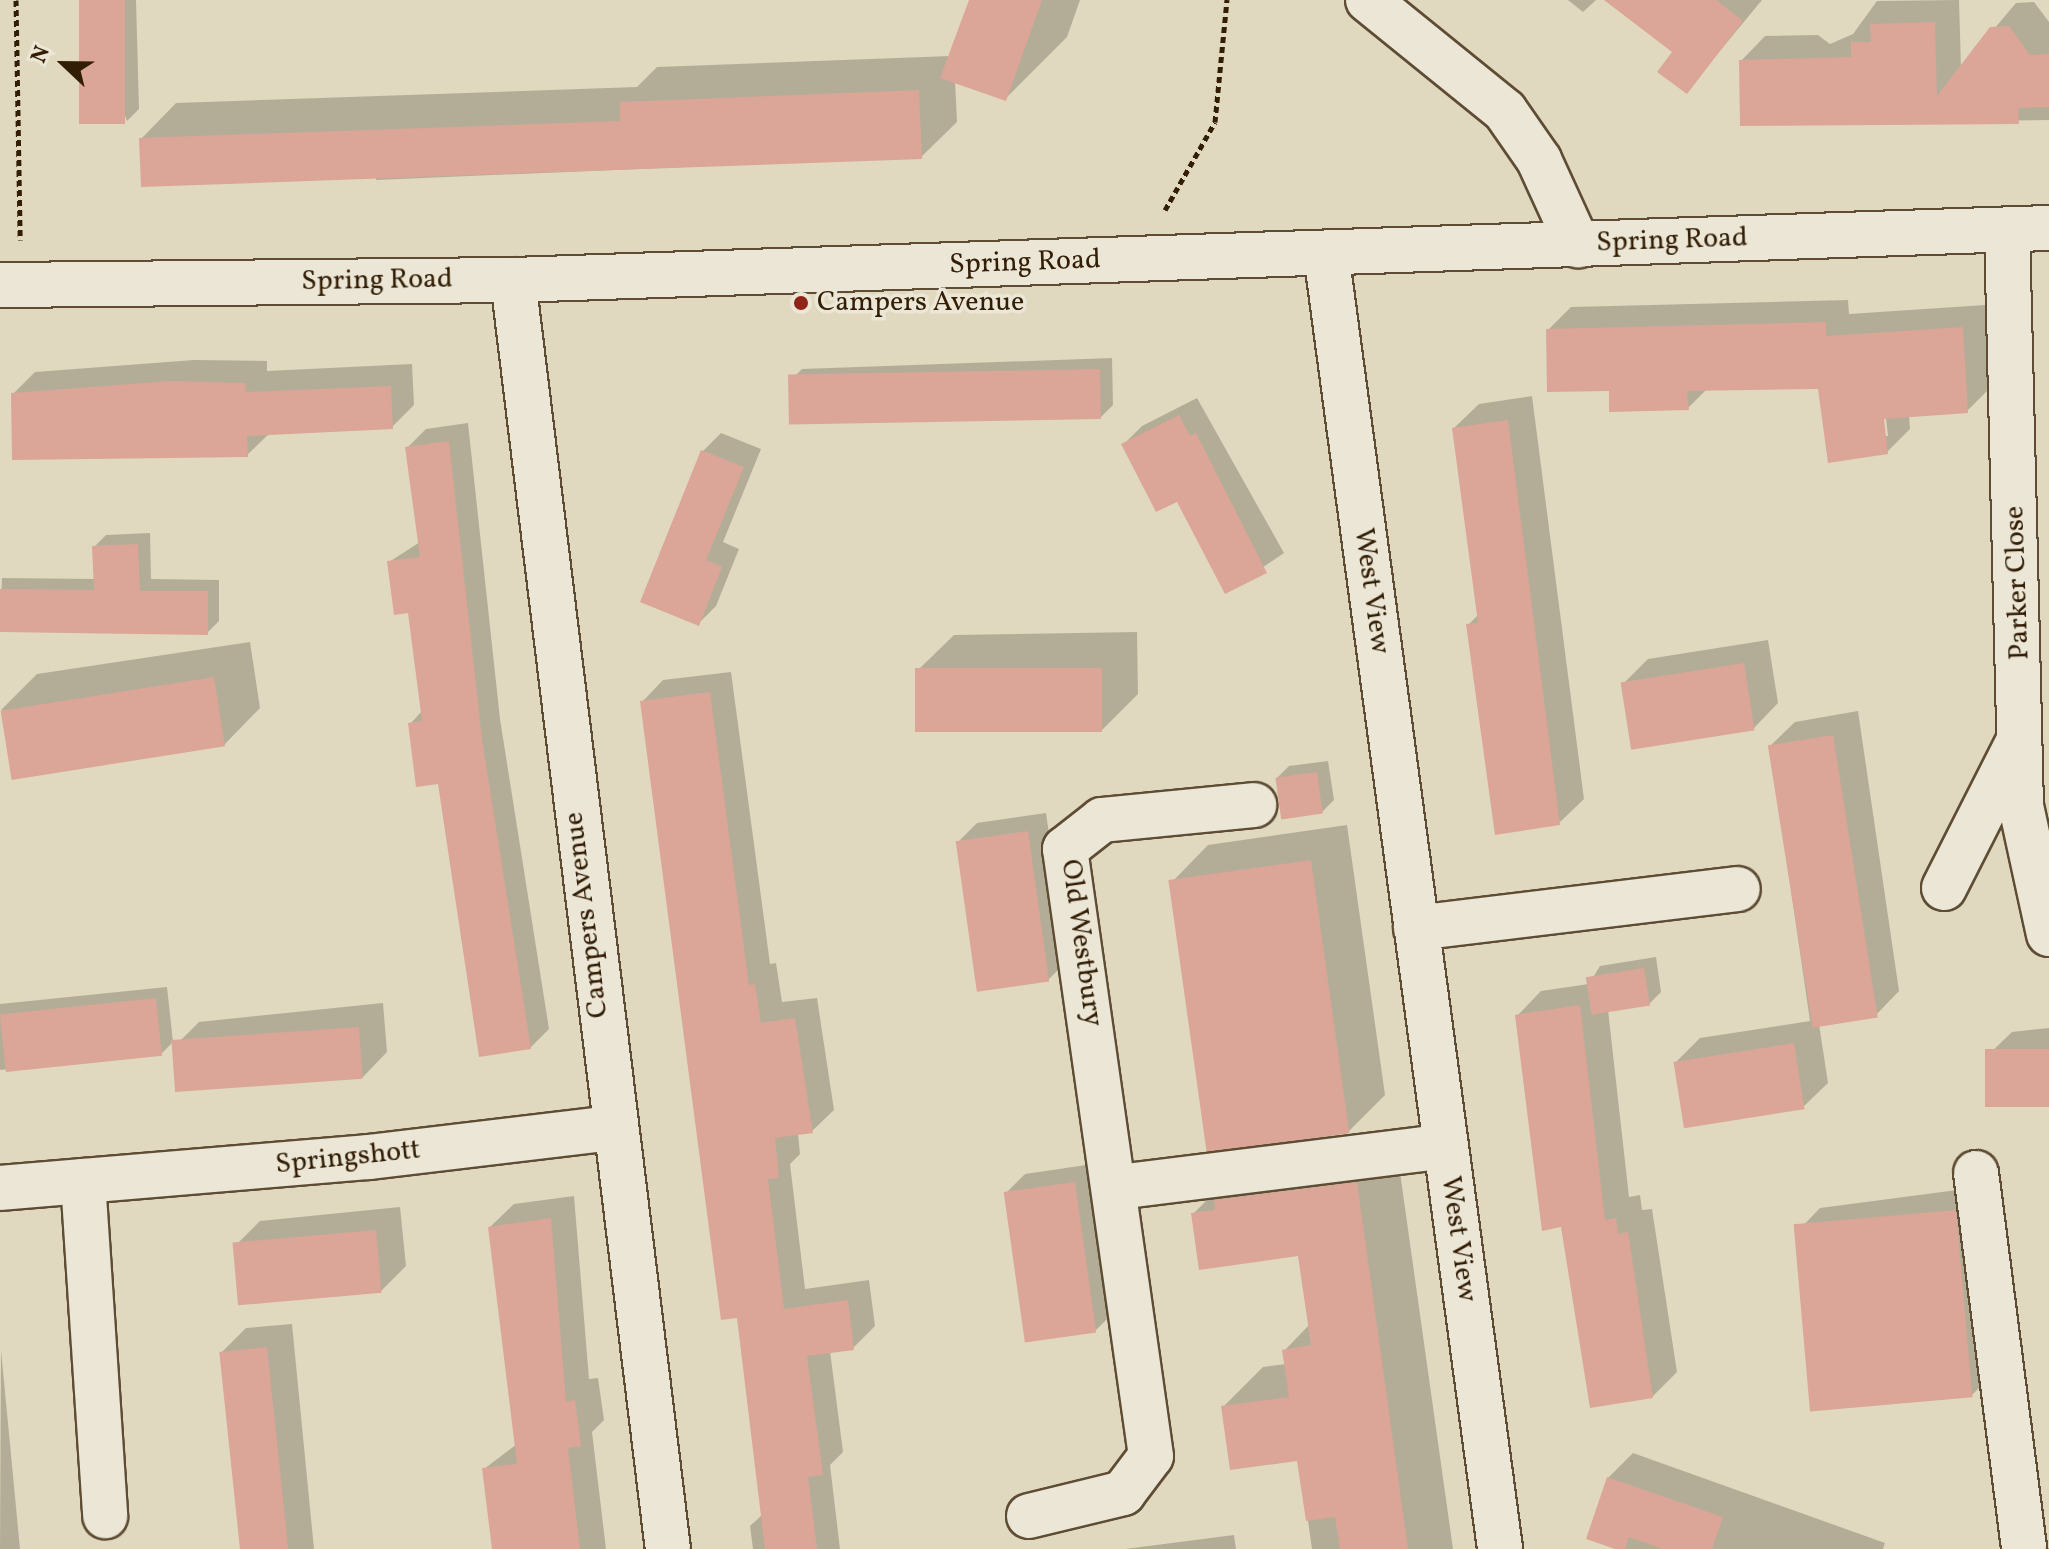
<!DOCTYPE html>
<style>
body{margin:0}
#map{position:relative;width:2049px;height:1549px;overflow:hidden;background:#e0d9bf;font-family:Vollkorn,serif}
div>[style]{position:absolute}
[style*='--x']{left:calc(var(--x)*1px);top:calc(var(--y)*1px);width:calc(var(--w)*1px);rotate:calc(var(--a)*1deg)}
.shadow>*{inset:0;background:#0003}
.building>*{inset:0;background:#dba597;transform-origin:0 0}
.path>*{height:5px;margin-top:-2.5px;transform-origin:0;background:repeating-linear-gradient(90deg,#321d05 0 6px,transparent 0 10px)}
.roads{filter:drop-shadow(2px 0 #5e4c34) drop-shadow(-2px 0 #5e4c34) drop-shadow(0 2px #5e4c34) drop-shadow(0 -2px #5e4c34)}
.minor>*{height:44px;margin:-22px;padding:0 22px;transform-origin:22px;border-radius:22px;background:#ebe6d5}
.dots>*{width:22px;height:22px;translate:-50% -50%;box-sizing:border-box;border:4px solid #ebe6d5;border-radius:50%}
span{translate:-50% -50%;white-space:nowrap;text-align:center;line-height:1.15;-webkit-text-stroke:7px #ebe6d5;paint-order:stroke}
.street-label{font-size:28px;color:#321d05}
.poi-label{font-size:28px;color:#321d05}
.left{translate:0 -50%;text-align:left}
.north{position:absolute;left:24px;top:24px;width:80px;height:80px;-webkit-text-stroke:6px #ebe6d5;paint-order:stroke;rotate:292deg;font-size:22px;font-weight:700;line-height:32px;text-align:center;color:#321d05}
.north::after{content:'';display:block;margin:auto;width:28px;height:36px;background:#321d05;clip-path:polygon(50% 0,100% 100%,50% 72%,0 100%)}
</style>
<div id="map">
<div class="shadow">
<div style="clip-path:polygon(82px 0,136px 0,139px 109px,127px 121px)"></div>
<div style="clip-path:polygon(970px 0,1080px 0,1067px 37px,1005px 99px,955px 81px,957px 122px,921px 157px,376px 180px,376px 173px,141px 139px,176px 103px,637px 87px,657px 67px,951px 56px)"></div>
<div style="clip-path:polygon(1568px 0,1596px 0,1583px 12px)"></div>
<div style="clip-path:polygon(1607px 0,1762px 0,1686px 92px,1674px 51px)"></div>
<div style="clip-path:polygon(1959px 0,1961px 68px,2016px 3px,2034px 2px,2049px 22px,2049px 120px,1742px 124px,1741px 61px,1765px 36px,1818px 35px,1830px 44px,1853px 34px,1877px 1px)"></div>
<div style="clip-path:polygon(evenodd,1848px 300px,1849px 314px,1985px 305px,1990px 388px,1967px 411px,1909px 415px,1910px 429px,1887px 452px,1820px 387px,1708px 388px,1688px 408px,1611px 389px,1548px 330px,1571px 307px,1848px 300px,1881px 409px,1885px 409px,1888px 436px,1884px 436px,1881px 409px)"></div>
<div style="clip-path:polygon(1112px 358px,1113px 405px,1101px 417px,790px 381px,802px 369px)"></div>
<div style="clip-path:polygon(194px 360px,267px 361px,267px 371px,412px 364px,414px 405px,392px 427px,270px 433px,247px 455px,13px 394px,35px 372px)"></div>
<div style="clip-path:polygon(1532px 396px,1584px 799px,1559px 823px,1468px 625px,1479px 614px,1454px 428px,1479px 404px)"></div>
<div style="clip-path:polygon(1197px 398px,1284px 553px,1226px 592px,1178px 499px,1124px 444px,1142px 426px)"></div>
<div style="clip-path:polygon(468px 423px,500px 719px,549px 1029px,530px 1048px,440px 782px,410px 724px,422px 711px,409px 610px,389px 562px,420px 542px,407px 448px,426px 429px)"></div>
<div style="clip-path:polygon(721px 433px,761px 449px,723px 542px,739px 549px,716px 606px,698px 624px,703px 451px)"></div>
<div style="clip-path:polygon(150px 533px,151px 579px,219px 580px,219px 621px,207px 633px,0 630px,2px 578px,95px 579px,94px 547px,106px 535px)"></div>
<div style="clip-path:polygon(1137px 632px,1138px 694px,1102px 730px,917px 671px,954px 635px)"></div>
<div style="clip-path:polygon(1768px 640px,1778px 703px,1754px 728px,1623px 684px,1648px 659px)"></div>
<div style="clip-path:polygon(250px 642px,260px 708px,224px 745px,1px 710px,37px 674px)"></div>
<div style="clip-path:polygon(731px 672px,770px 964px,776px 963px,782px 1002px,817px 998px,834px 1110px,812px 1131px,798px 1133px,800px 1154px,790px 1164px,805px 1289px,869px 1280px,875px 1326px,853px 1348px,830px 1351px,843px 1452px,830px 1465px,840px 1549px,753px 1549px,750px 1526px,763px 1514px,751px 1407px,642px 702px,663px 680px)"></div>
<div style="clip-path:polygon(1858px 711px,1899px 991px,1875px 1016px,1819px 1024px,1828px 1083px,1803px 1107px,1675px 1063px,1700px 1038px,1810px 1021px,1770px 746px,1795px 722px)"></div>
<div style="clip-path:polygon(1328px 761px,1334px 800px,1322px 812px,1277px 778px,1289px 766px)"></div>
<div style="clip-path:polygon(1046px 813px,1067px 961px,1048px 980px,958px 842px,977px 823px)"></div>
<div style="clip-path:polygon(1347px 825px,1385px 1095px,1349px 1131px,1172px 882px,1208px 845px)"></div>
<div style="clip-path:polygon(1656px 957px,1661px 992px,1649px 1004px,1608px 1010px,1629px 1197px,1640px 1195px,1642px 1210px,1652px 1209px,1677px 1372px,1652px 1397px,1562px 1225px,1517px 1016px,1541px 991px,1589px 984px,1600px 966px)"></div>
<div style="clip-path:polygon(167px 987px,173px 1042px,161px 1054px,0 1070px,0 1004px)"></div>
<div style="clip-path:polygon(383px 1003px,387px 1052px,363px 1077px,174px 1047px,199px 1022px)"></div>
<div style="clip-path:polygon(2049px 1028px,2049px 1105px,1987px 1056px,2012px 1032px)"></div>
<div style="clip-path:polygon(1396px 1144px,1453px 1549px,1312px 1549px,1299px 1458px,1223px 1407px,1263px 1367px,1286px 1364px,1284px 1351px,1310px 1324px,1300px 1253px,1193px 1214px,1233px 1174px)"></div>
<div style="clip-path:polygon(1093px 1164px,1115px 1311px,1096px 1330px,1006px 1193px,1025px 1174px)"></div>
<div style="clip-path:polygon(1980px 1187px,1996px 1371px,1972px 1395px,1796px 1233px,1820px 1208px)"></div>
<div style="clip-path:polygon(574px 1196px,589px 1379px,598px 1378px,604px 1420px,592px 1432px,606px 1549px,494px 1549px,484px 1469px,517px 1444px,490px 1227px,514px 1204px)"></div>
<div style="clip-path:polygon(400px 1207px,406px 1266px,381px 1291px,235px 1246px,260px 1221px)"></div>
<div style="clip-path:polygon(292px 1324px,314px 1549px,241px 1549px,221px 1353px,246px 1328px)"></div>
<div style="clip-path:polygon(1px 1350px,20px 1549px,0 1549px)"></div>
<div style="clip-path:polygon(1633px 1453px,1885px 1543px,1883px 1549px,1621px 1549px,1608px 1478px)"></div>
<div style="clip-path:polygon(1234px 1535px,1236px 1549px,1125px 1549px)"></div>
</div>
<div class="building">
<div style="left:79px;top:0;width:46px;height:124px"></div>
<div style="clip-path:polygon(969px 0,1042px 0,1006px 101px,940px 78px)"></div>
<div style="clip-path:polygon(1604px 0,1716px 0,1743px 21px,1687px 94px,1657px 72px,1672px 52px)"></div>
<div style="clip-path:polygon(1935px 22px,1937px 96px,1990px 27px,2009px 26px,2030px 55px,2049px 54px,2049px 107px,2018px 108px,2019px 124px,1740px 126px,1739px 60px,1851px 57px,1851px 42px,1871px 42px,1870px 24px)"></div>
<div style="clip-path:polygon(919px 90px,922px 159px,141px 187px,139px 138px,620px 121px,620px 102px)"></div>
<div style="clip-path:polygon(1826px 322px,1826px 336px,1963px 327px,1968px 413px,1884px 419px,1888px 454px,1828px 463px,1818px 389px,1687px 391px,1689px 410px,1609px 412px,1609px 391px,1547px 392px,1546px 329px)"></div>
<div style="left:1100px;top:369px;width:50px;height:312px;rotate:89deg"></div>
<div style="clip-path:polygon(170px 381px,245px 383px,246px 392px,391px 386px,393px 429px,247px 436px,248px 457px,12px 460px,11px 393px)"></div>
<div style="clip-path:polygon(1179px 415px,1190px 436px,1196px 433px,1267px 573px,1225px 594px,1177px 502px,1156px 512px,1121px 444px)"></div>
<div style="clip-path:polygon(1508px 420px,1560px 825px,1495px 835px,1466px 624px,1478px 623px,1452px 428px)"></div>
<div style="clip-path:polygon(449px 441px,482px 739px,531px 1049px,479px 1057px,438px 784px,416px 787px,408px 723px,422px 721px,408px 613px,394px 615px,387px 561px,420px 557px,405px 447px)"></div>
<div style="clip-path:polygon(701px 450px,744px 467px,706px 560px,722px 567px,699px 626px,640px 602px)"></div>
<div style="clip-path:polygon(138px 544px,140px 591px,208px 591px,208px 635px,0 632px,0 589px,94px 590px,92px 546px)"></div>
<div style="left:1744px;top:663px;width:68px;height:125px;rotate:81deg"></div>
<div style="left:1102px;top:668px;width:64px;height:187px;rotate:90deg"></div>
<div style="left:214px;top:677px;width:70px;height:216px;rotate:81deg"></div>
<div style="clip-path:polygon(710px 692px,749px 985px,755px 984px,761px 1023px,795px 1018px,813px 1133px,775px 1138px,779px 1178px,768px 1179px,784px 1309px,848px 1300px,854px 1350px,807px 1356px,823px 1475px,808px 1477px,817px 1549px,765px 1549px,737px 1318px,721px 1320px,640px 701px)"></div>
<div style="left:1833px;top:735px;width:286px;height:66px;rotate:81deg"></div>
<div style="left:1317px;top:772px;width:42px;height:42px;rotate:82deg"></div>
<div style="left:1028px;top:831px;width:152px;height:73px;rotate:82deg"></div>
<div style="left:1311px;top:860px;width:276px;height:144px;rotate:82deg"></div>
<div style="left:1644px;top:968px;width:38px;height:59px;rotate:81deg"></div>
<div style="left:156px;top:998px;width:58px;height:157px;rotate:84deg"></div>
<div style="clip-path:polygon(1580px 1005px,1605px 1220px,1616px 1218px,1618px 1234px,1628px 1232px,1653px 1398px,1590px 1408px,1561px 1227px,1542px 1231px,1515px 1015px)"></div>
<div style="left:359px;top:1027px;width:52px;height:188px;rotate:86deg"></div>
<div style="left:1794px;top:1043px;width:67px;height:122px;rotate:81deg"></div>
<div style="left:2049px;top:1049px;width:58px;height:64px;rotate:90deg"></div>
<div style="left:1075px;top:1182px;width:152px;height:72px;rotate:82deg"></div>
<div style="clip-path:polygon(1357px 1182px,1408px 1549px,1340px 1549px,1335px 1517px,1306px 1521px,1297px 1461px,1230px 1470px,1221px 1406px,1289px 1397px,1282px 1350px,1311px 1345px,1298px 1256px,1199px 1270px,1191px 1213px,1215px 1210px,1214px 1200px)"></div>
<div style="left:1956px;top:1210px;width:188px;height:163px;rotate:85deg"></div>
<div style="clip-path:polygon(551px 1218px,566px 1402px,575px 1400px,581px 1446px,568px 1448px,580px 1549px,492px 1549px,482px 1468px,517px 1464px,488px 1227px)"></div>
<div style="left:376px;top:1230px;width:63px;height:144px;rotate:85deg"></div>
<div style="left:267px;top:1347px;width:203px;height:48px;rotate:84deg"></div>
<div style="clip-path:polygon(1607px 1477px,1723px 1517px,1712px 1549px,1662px 1549px,1629px 1537px,1625px 1549px,1615px 1549px,1586px 1539px)"></div>
</div>
<div class="path">
<div style="--x:16;--y:0;--w:240;--a:89"></div>
<div style="--x:1165;--y:210;--w:101;--a:-60.4"></div>
<div style="--x:1215;--y:122;--w:123;--a:-84.4"></div>
</div>
<div class="roads">
<div class="minor">
<div style="--x:1368;--y:0;--w:176;--a:39"></div>
<div style="--x:1505;--y:111;--w:60;--a:55.2"></div>
<div style="--x:1539;--y:160;--w:94;--a:65.4"></div>
<div style="--x:2007;--y:230;--w:576;--a:88.61"></div>
<div style="--x:2021;--y:806;--w:131;--a:77.7"></div>
<div style="--x:1326;--y:253;--w:1308;--a:82.35"></div>
<div style="--x:513;--y:280;--w:1278;--a:83.04"></div>
<div style="--x:0;--y:285;--w:513;--a:-0.56"></div>
<div style="--x:513;--y:280;--w:1537;--a:-1.94"></div>
<div style="--x:1944;--y:888;--w:164;--a:-63.1"></div>
<div style="--x:1416;--y:928;--w:324;--a:-6.9"></div>
<div style="--x:1976;--y:1173;--w:379;--a:82.7"></div>
<div style="--x:83;--y:1181;--w:336;--a:86.2"></div>
<div style="--x:1118;--y:1187;--w:330;--a:-7.1"></div>
<div style="--x:0;--y:1188;--w:370;--a:-4.8"></div>
<div style="--x:369;--y:1157;--w:245;--a:-6.8"></div>
<div style="--x:1029;--y:1516;--w:97;--a:-13.7"></div>
<div style="--x:1123;--y:1493;--w:46;--a:-52.9"></div>
<div style="--x:1151;--y:1456;--w:613;--a:-98.06"></div>
<div style="--x:1065;--y:849;--w:47;--a:-38.1"></div>
<div style="--x:1102;--y:820;--w:153;--a:-5.6"></div>
</div>
</div>
<div class="dots">
<div style="left:801px;top:303px;background:#8f2418"></div>
</div>
<div class="street-label">
<span style="left:1672px;top:241px;rotate:-2deg">Spring Road</span>
<span style="left:1025px;top:263px;rotate:-2deg">Spring Road</span>
<span style="left:377px;top:281px;rotate:-1deg">Spring Road</span>
<span style="left:2018px;top:583px;rotate:-92deg">Parker Close</span>
<span style="left:1371px;top:591px;rotate:82deg">West View</span>
<span style="left:587px;top:915px;rotate:-97deg">Campers Avenue</span>
<span style="left:1081px;top:943px;rotate:82deg">Old Westbury</span>
<span style="left:348px;top:1158px;rotate:-6deg">Springshott</span>
<span style="left:1458px;top:1239px;rotate:82deg">West View</span>
</div>
<div class="poi-label">
<span class="left" style="left:817px;top:303px">Campers Avenue</span>
</div>
<div class="north">N</div>
</div>
